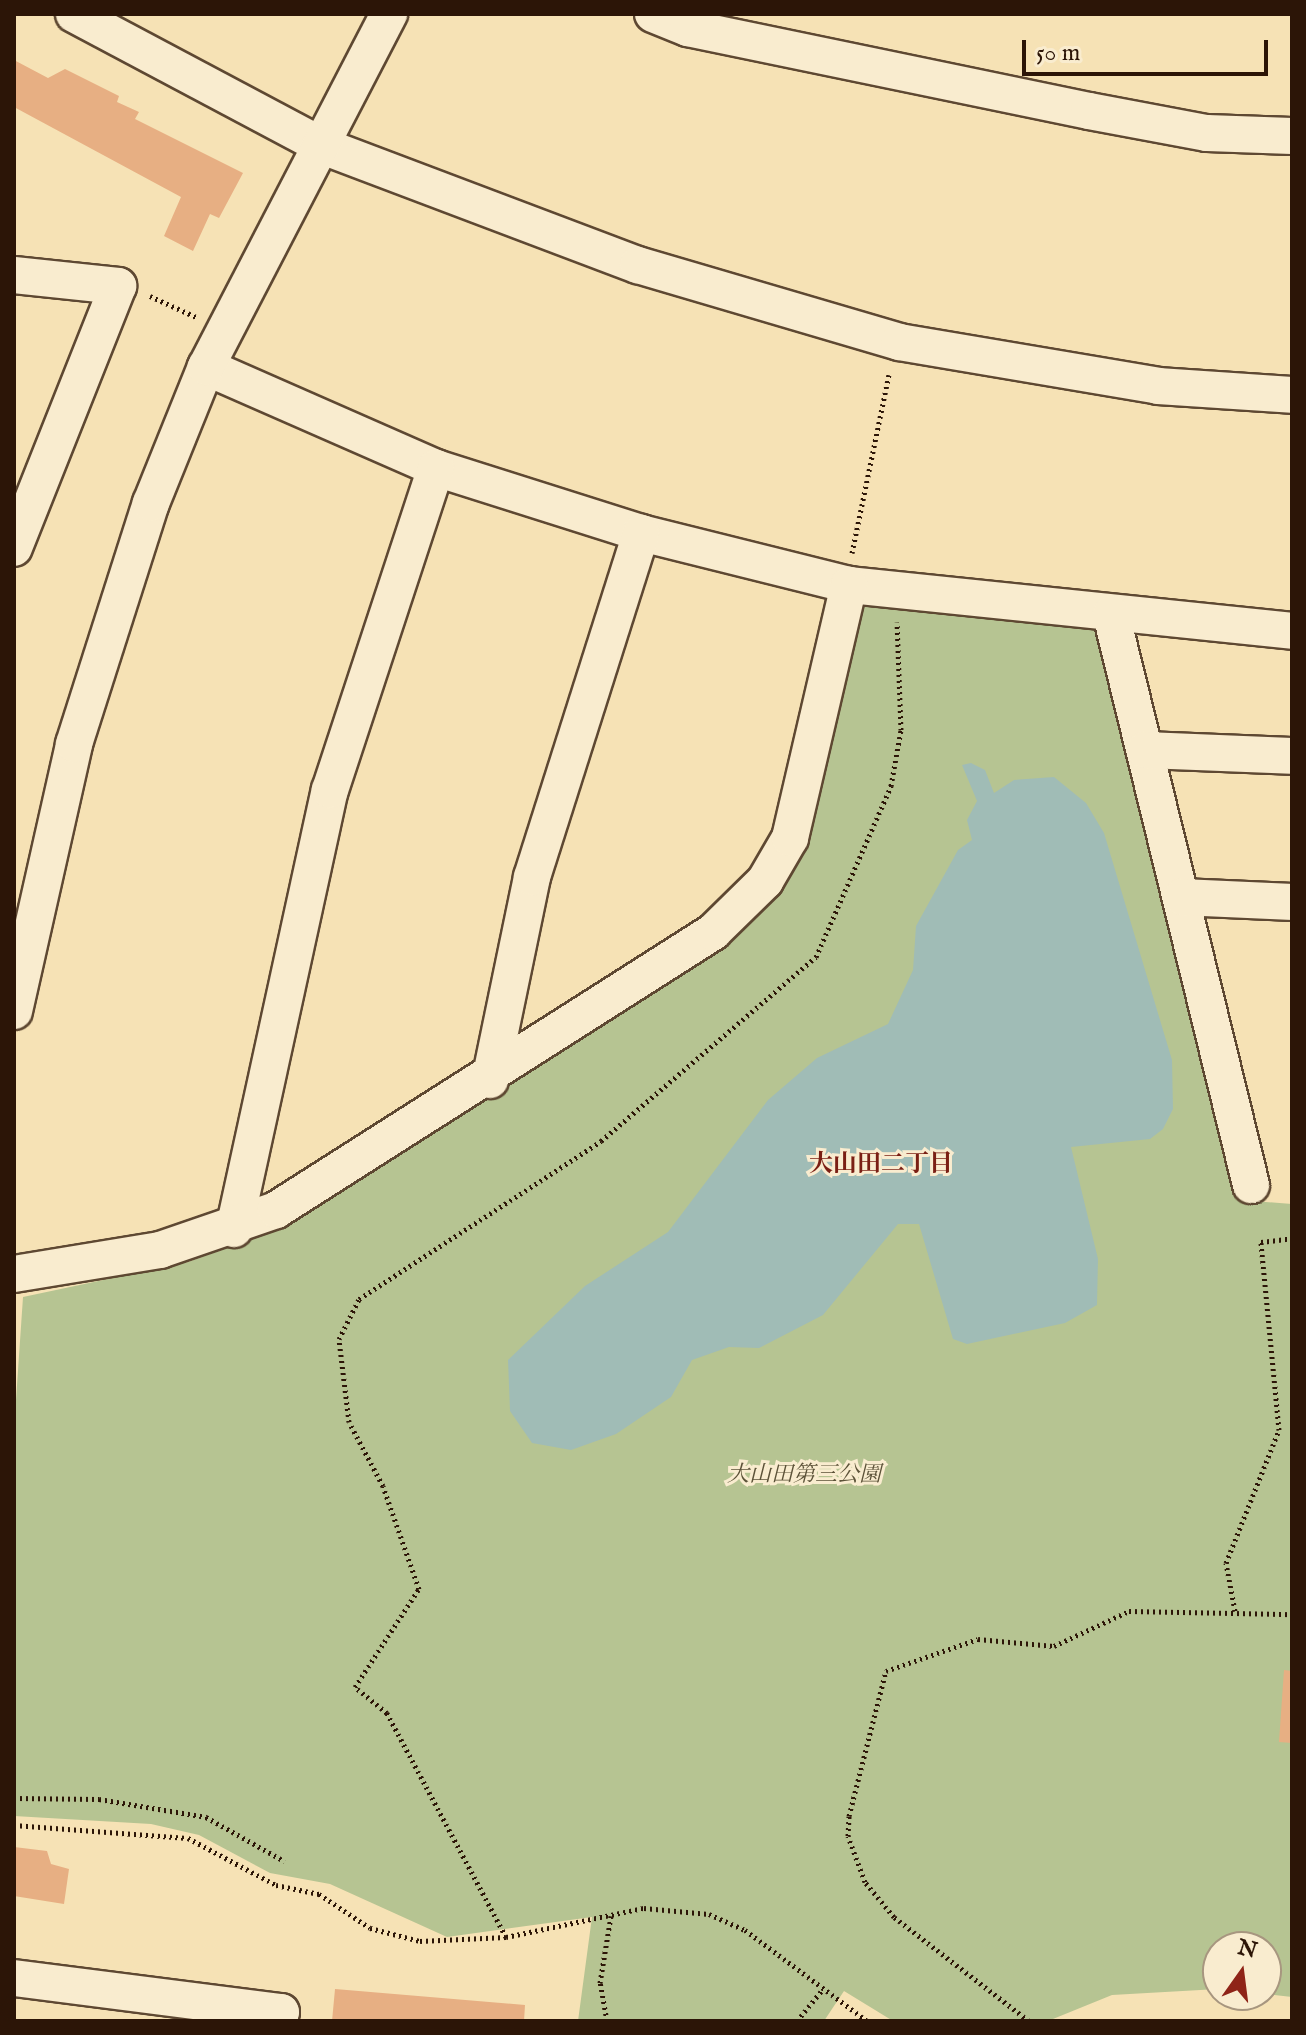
<!DOCTYPE html>
<meta charset="utf-8">
<style>
body{margin:0}
#map{position:relative;width:1306px;height:2035px;overflow:hidden;background:#f6e2b5;font-family:"IM FELL English","Noto Serif JP",serif}
div>[style]{position:absolute}
[style*='--x']{left:calc(var(--x)*1px);top:calc(var(--y)*1px);width:calc(var(--w)*1px);rotate:calc(var(--a)*1deg)}
.green>*{inset:0;background:#b6c492}
.water>*{inset:0;background:#a0bcb6}
.building>*{inset:0;background:#e7af83}
.path>*{height:5px;margin-top:-2.5px;transform-origin:0;background:repeating-linear-gradient(90deg,#2c1507 0 2px,transparent 0 6px)}
.roads{filter:drop-shadow(2px 0 #5e4832) drop-shadow(-2px 0 #5e4832) drop-shadow(0 2px #5e4832) drop-shadow(0 -2px #5e4832)}
.minor>*{height:36px;margin:-18px;padding:0 18px;transform-origin:18px;border-radius:18px;background:#f9eccf}
span{translate:-50% -50%;white-space:nowrap;text-align:center;line-height:1.15;-webkit-text-stroke:6px #f9eccf;paint-order:stroke}
.park-label{font-size:22px;color:#5c5238;font-style:italic}
.neighbourhood-label{font-size:24px;color:#7a1f14;font-weight:700}
.frame{position:absolute;inset:0;border:16px solid #2c1507;pointer-events:none}
.north{position:absolute;left:1202px;top:1931px;width:80px;height:80px;box-sizing:border-box;background:#f9eccf;border:2px solid #a7967f;border-radius:50%;rotate:14deg;font-size:22px;font-weight:700;line-height:32px;text-align:center;color:#2c1507}
.north::after{content:'';display:block;margin:auto;width:28px;height:36px;background:#8f2418;clip-path:polygon(50% 0,100% 100%,50% 72%,0 100%)}
.scale{position:absolute;left:1022px;top:40px;width:246px;height:36px;box-sizing:border-box;border:4px solid #2c1507;border-top:0;padding-left:10px;font-size:24px;line-height:28px;white-space:nowrap;color:#2c1507;-webkit-text-stroke:6px #f9eccf;paint-order:stroke}
</style>
<div id="map">
<div class="green">
<div style="clip-path:polygon(872px 602px,1100px 627px,1240px 1200px,1292px 1204px,1292px 1997px,1266px 1994px,1266px 1947px,1218px 1947px,1218px 1989px,1112px 1995px,1048px 2021px,893px 2021px,844px 1991px,824px 2021px,578px 2021px,592px 1917px,447px 1937px,330px 1884px,270px 1873px,199px 1835px,151px 1824px,14px 1816px,14px 1429px,23px 1297px,188px 1262px,269px 1233px,725px 944px,814px 816px,859px 611px)"></div>
</div>
<div class="water">
<div style="clip-path:polygon(971px 763px,985px 770px,994px 793px,1014px 780px,1054px 777px,1086px 803px,1104px 833px,1172px 1060px,1173px 1109px,1163px 1129px,1150px 1139px,1071px 1147px,1098px 1259px,1097px 1305px,1065px 1323px,967px 1344px,953px 1339px,919px 1224px,898px 1224px,823px 1315px,759px 1348px,729px 1347px,692px 1360px,671px 1397px,616px 1434px,571px 1450px,532px 1443px,510px 1411px,508px 1360px,585px 1286px,668px 1232px,768px 1100px,817px 1058px,888px 1024px,913px 970px,916px 926px,958px 850px,972px 840px,967px 820px,977px 801px,962px 765px)"></div>
</div>
<div class="building">
<div style="clip-path:polygon(14px 60px,48px 78px,65px 69px,119px 96px,117px 102px,139px 112px,135px 119px,243px 173px,219px 218px,210px 214px,193px 251px,164px 236px,181px 197px,14px 107px)"></div>
<div style="clip-path:polygon(1284px 1670px,1292px 1671px,1292px 1743px,1279px 1742px)"></div>
<div style="clip-path:polygon(14px 1847px,47px 1851px,51px 1864px,69px 1869px,64px 1904px,14px 1896px)"></div>
<div style="clip-path:polygon(335px 1989px,525px 2005px,524px 2021px,332px 2021px)"></div>
</div>
<div class="path">
<div style="--x:150;--y:296;--w:51;--a:24.5"></div>
<div style="--x:852;--y:553;--w:182;--a:-78.3"></div>
<div style="--x:1235;--y:1611;--w:49;--a:-100.6"></div>
<div style="--x:1226;--y:1563;--w:143;--a:-68.3"></div>
<div style="--x:1279;--y:1430;--w:189;--a:-95.5"></div>
<div style="--x:1261;--y:1242;--w:31;--a:-7"></div>
<div style="--x:14;--y:1798;--w:85;--a:0.7"></div>
<div style="--x:99;--y:1799;--w:109;--a:9.5"></div>
<div style="--x:206;--y:1817;--w:90;--a:29.4"></div>
<div style="--x:14;--y:1825;--w:174;--a:4.3"></div>
<div style="--x:188;--y:1838;--w:100;--a:28.1"></div>
<div style="--x:276;--y:1885;--w:44;--a:11.8"></div>
<div style="--x:319;--y:1894;--w:61;--a:33.7"></div>
<div style="--x:370;--y:1928;--w:52;--a:14.6"></div>
<div style="--x:420;--y:1941;--w:86;--a:-2.7"></div>
<div style="--x:506;--y:1937;--w:141;--a:-11.9"></div>
<div style="--x:644;--y:1908;--w:65;--a:5.3"></div>
<div style="--x:709;--y:1914;--w:39;--a:24"></div>
<div style="--x:745;--y:1930;--w:152;--a:36.7"></div>
<div style="--x:506;--y:1937;--w:254;--a:-118"></div>
<div style="--x:387;--y:1713;--w:41;--a:-140.9"></div>
<div style="--x:355;--y:1687;--w:117;--a:-56.9"></div>
<div style="--x:419;--y:1589;--w:109;--a:-109.3"></div>
<div style="--x:383;--y:1486;--w:72;--a:-118"></div>
<div style="--x:349;--y:1422;--w:84;--a:-96.9"></div>
<div style="--x:339;--y:1339;--w:45;--a:-63.4"></div>
<div style="--x:359;--y:1299;--w:289;--a:-33.1"></div>
<div style="--x:601;--y:1141;--w:283;--a:-40.6"></div>
<div style="--x:816;--y:957;--w:187;--a:-66.3"></div>
<div style="--x:891;--y:786;--w:57;--a:-79.9"></div>
<div style="--x:901;--y:730;--w:108;--a:-92.1"></div>
<div style="--x:607;--y:2021;--w:39;--a:-100"></div>
<div style="--x:600;--y:1983;--w:68;--a:-80.7"></div>
<div style="--x:797;--y:2021;--w:41;--a:-50.9"></div>
<div style="--x:1029;--y:2021;--w:170;--a:-142.4"></div>
<div style="--x:894;--y:1917;--w:45;--a:-129.6"></div>
<div style="--x:865;--y:1882;--w:49;--a:-110.3"></div>
<div style="--x:848;--y:1836;--w:20;--a:-87"></div>
<div style="--x:849;--y:1816;--w:150;--a:-75.7"></div>
<div style="--x:886;--y:1671;--w:97;--a:-19.2"></div>
<div style="--x:978;--y:1639;--w:76;--a:5.3"></div>
<div style="--x:1054;--y:1646;--w:83;--a:-25"></div>
<div style="--x:1129;--y:1611;--w:163;--a:1.1"></div>
<div style="--x:1082;--y:2021;--w:7;--a:0"></div>
<div style="--x:1148;--y:2021;--w:94;--a:0"></div>
</div>
<div class="roads">
<div class="minor">
<div style="--x:74;--y:14;--w:279;--a:28"></div>
<div style="--x:320;--y:145;--w:340;--a:20.7"></div>
<div style="--x:638;--y:265;--w:272;--a:16.4"></div>
<div style="--x:899;--y:342;--w:263;--a:9.6"></div>
<div style="--x:1158;--y:386;--w:134;--a:3.8"></div>
<div style="--x:653;--y:14;--w:38;--a:22"></div>
<div style="--x:688;--y:28;--w:409;--a:11.7"></div>
<div style="--x:1089;--y:111;--w:120;--a:10.6"></div>
<div style="--x:1207;--y:133;--w:85;--a:2"></div>
<div style="--x:14;--y:275;--w:105;--a:6"></div>
<div style="--x:118;--y:286;--w:282;--a:111.7"></div>
<div style="--x:206;--y:367;--w:251;--a:23.7"></div>
<div style="--x:436;--y:468;--w:215;--a:17.6"></div>
<div style="--x:641;--y:533;--w:214;--a:14"></div>
<div style="--x:849;--y:585;--w:445;--a:5.9"></div>
<div style="--x:1111;--y:614;--w:588;--a:76.22"></div>
<div style="--x:1145;--y:750;--w:147;--a:2.3"></div>
<div style="--x:1182;--y:897;--w:110;--a:2.6"></div>
<div style="--x:14;--y:1011;--w:274;--a:-77.3"></div>
<div style="--x:74;--y:744;--w:253;--a:-72.3"></div>
<div style="--x:151;--y:503;--w:147;--a:-68"></div>
<div style="--x:206;--y:367;--w:398;--a:-62.6"></div>
<div style="--x:490;--y:1080;--w:207;--a:-78.3"></div>
<div style="--x:532;--y:877;--w:361;--a:-72.4"></div>
<div style="--x:234;--y:1229;--w:449;--a:-77.7"></div>
<div style="--x:330;--y:790;--w:339;--a:-71.8"></div>
<div style="--x:14;--y:1274;--w:148;--a:-9.3"></div>
<div style="--x:160;--y:1250;--w:123;--a:-19"></div>
<div style="--x:276;--y:1210;--w:518;--a:-32.46"></div>
<div style="--x:713;--y:932;--w:73;--a:-44.4"></div>
<div style="--x:765;--y:881;--w:50;--a:-59.8"></div>
<div style="--x:790;--y:838;--w:260;--a:-76.9"></div>
<div style="--x:14;--y:1978;--w:269;--a:7.3"></div>
<div style="--x:281;--y:2012;--w:9;--a:103"></div>
</div>
</div>
<div class="park-label">
<span style="left:804px;top:1476px">大山田第三公園</span>
</div>
<div class="neighbourhood-label">
<span style="left:881px;top:1165px">大山田二丁目</span>
</div>
<div class="frame"></div>
<div class="north">N</div>
<div class="scale">50 m</div>
</div>
